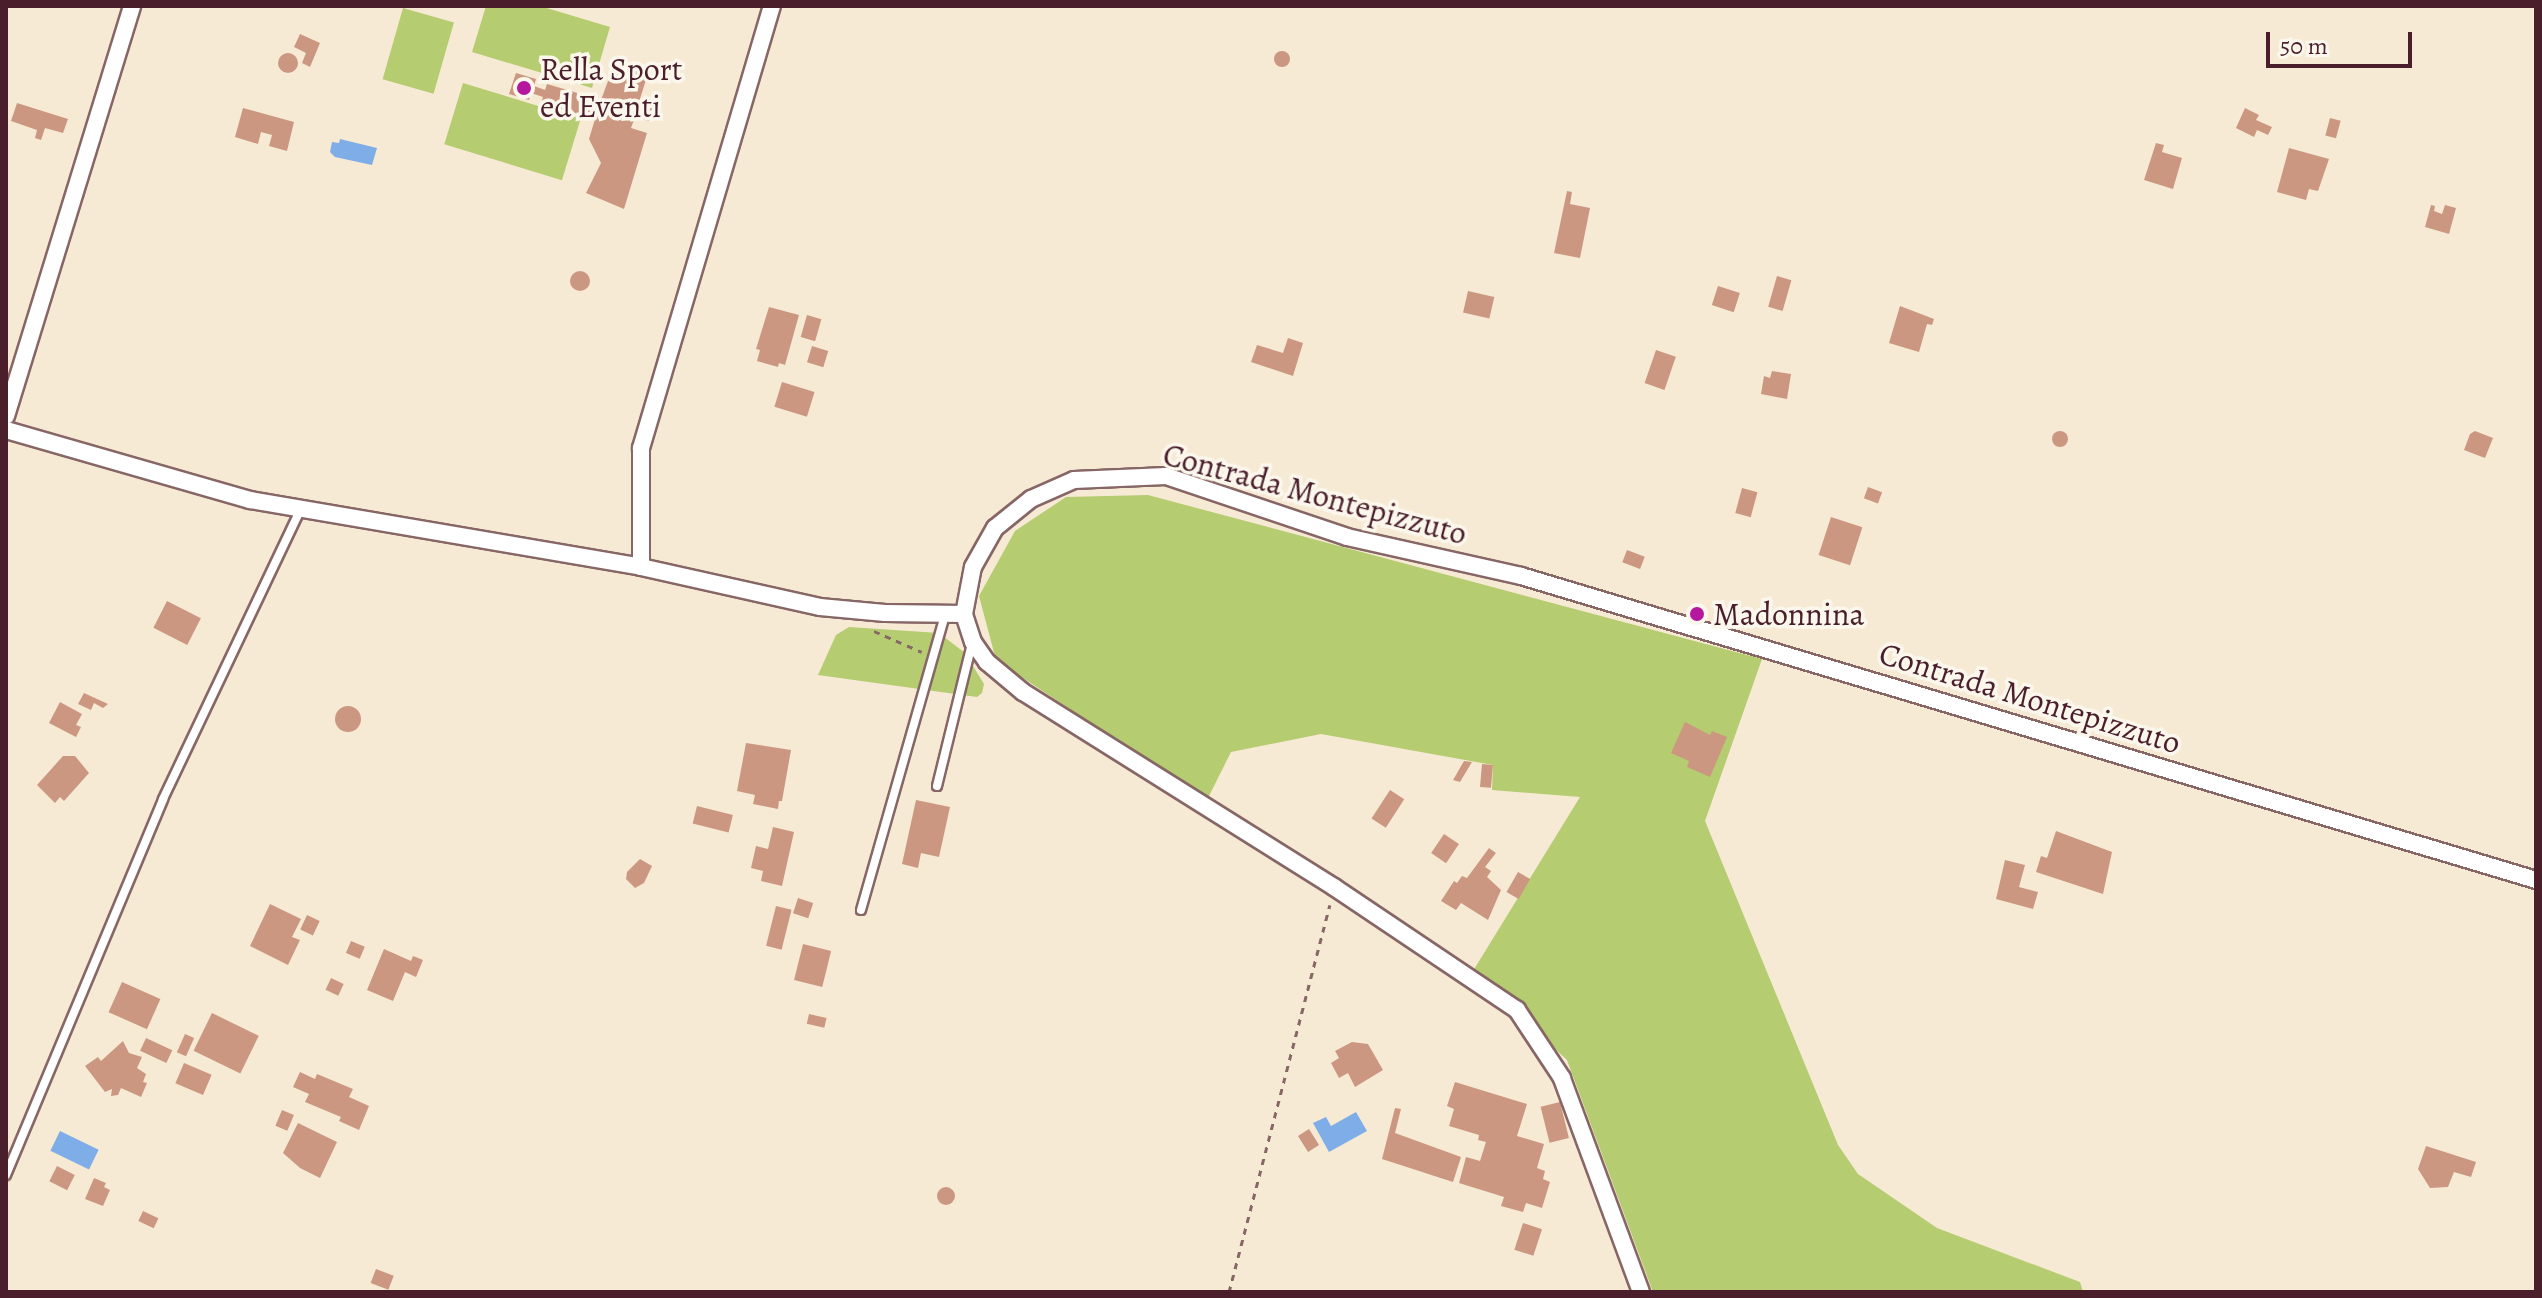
<!DOCTYPE html>
<style>
body{margin:0}
#map{position:relative;width:2542px;height:1298px;overflow:hidden;background:#f7ead5;font-family:Alegreya,serif}
div>[style]{position:absolute}
[style*='--x']{left:calc(var(--x)*1px);top:calc(var(--y)*1px);width:calc(var(--w)*1px);rotate:calc(var(--a)*1deg)}
.green>*{inset:0;background:#b5cc70;transform-origin:0 0}
.water>*{inset:0;background:#7eade8;transform-origin:0 0}
.building>*{inset:0;background:#cb9781;transform-origin:0 0}
.round{border-radius:50%}
.path>*{height:3px;margin-top:-1.5px;transform-origin:0;background:repeating-linear-gradient(90deg,#876666 0 6px,transparent 0 12px)}
.roads{filter:drop-shadow(2px 0 #876666) drop-shadow(-2px 0 #876666) drop-shadow(0 2px #876666) drop-shadow(0 -2px #876666)}
.lane>*{height:8px;margin:-4px;padding:0 4px;transform-origin:4px;border-radius:4px;background:#fff}
.street>*{height:16px;margin:-8px;padding:0 8px;transform-origin:8px;border-radius:8px;background:#fff}
.dots>*{width:22px;height:22px;translate:-50% -50%;box-sizing:border-box;border:4px solid #fbf7ec;border-radius:50%}
span{translate:-50% -50%;white-space:nowrap;text-align:center;line-height:1.15;-webkit-text-stroke:7px #fbf7ec;paint-order:stroke}
.poi-label{font-size:32px;color:#4a1f2b}
.left{translate:0 -50%;text-align:left}
.street-label{font-size:32px;color:#4a1f2b}
.frame{position:absolute;inset:0;border:8px solid #4a1f2b;pointer-events:none}
.scale{position:absolute;left:2266px;top:32px;width:146px;height:36px;box-sizing:border-box;border:4px solid #4a1f2b;border-top:0;padding-left:10px;font-size:24px;line-height:28px;white-space:nowrap;color:#4a1f2b;-webkit-text-stroke:6px #fbf7ec;paint-order:stroke}
</style>
<div id="map">
<div class="green">
<div style="clip-path:polygon(486px 6px,540px 6px,610px 27px,592px 88px,472px 52px)"></div>
<div style="left:403px;top:8px;width:53px;height:74px;rotate:16deg"></div>
<div style="left:463px;top:83px;width:123px;height:64px;rotate:17deg"></div>
<div style="clip-path:polygon(1148px 495px,1762px 659px,1705px 821px,1838px 1145px,1858px 1174px,1937px 1228px,2080px 1282px,2083px 1292px,1653px 1292px,1567px 1060px,1473px 971px,1580px 797px,1492px 790px,1493px 765px,1321px 734px,1231px 752px,1207px 800px,996px 660px,979px 596px,1015px 531px,1066px 497px)"></div>
<div style="clip-path:polygon(849px 627px,939px 633px,965px 653px,984px 684px,982px 693px,977px 697px,818px 675px,836px 635px)"></div>
</div>
<div class="water">
<div style="clip-path:polygon(340px 139px,377px 148px,372px 165px,335px 157px,330px 152px,332px 142px,339px 143px)"></div>
<div style="clip-path:polygon(1356px 1112px,1367px 1131px,1329px 1152px,1313px 1123px,1326px 1117px,1331px 1126px)"></div>
<div style="left:60px;top:1131px;width:43px;height:22px;rotate:26deg"></div>
</div>
<div class="building">
<div style="clip-path:polygon(300px 34px,320px 43px,310px 67px,302px 63px,306px 53px,294px 47px)"></div>
<div class="round" style="left:1274px;top:51px;width:16px;height:16px"></div>
<div class="round" style="left:278px;top:53px;width:20px;height:20px"></div>
<div style="clip-path:polygon(651px 64px,639px 102px,654px 107px,649px 121px,635px 117px,631px 128px,647px 133px,624px 209px,586px 193px,601px 163px,589px 139px,595px 119px,541px 103px,543px 97px,531px 93px,529px 100px,509px 94px,516px 73px,536px 79px,534px 86px,545px 90px,547px 84px,601px 100px,608px 81px,619px 71px)"></div>
<div style="clip-path:polygon(17px 103px,68px 119px,63px 133px,45px 128px,41px 140px,35px 138px,37px 130px,11px 121px)"></div>
<div style="clip-path:polygon(243px 108px,294px 122px,287px 151px,269px 146px,272px 135px,261px 132px,258px 144px,235px 137px)"></div>
<div style="clip-path:polygon(2245px 108px,2259px 115px,2256px 120px,2272px 127px,2268px 135px,2257px 130px,2254px 137px,2236px 128px)"></div>
<div style="left:2330px;top:118px;width:11px;height:18px;rotate:15deg"></div>
<div style="clip-path:polygon(2156px 143px,2164px 145px,2162px 152px,2182px 158px,2173px 189px,2144px 180px)"></div>
<div style="clip-path:polygon(2289px 148px,2329px 159px,2318px 191px,2309px 189px,2306px 200px,2277px 192px)"></div>
<div style="clip-path:polygon(1567px 191px,1572px 192px,1570px 204px,1590px 208px,1580px 258px,1554px 253px)"></div>
<div style="clip-path:polygon(2431px 205px,2435px 206px,2434px 211px,2442px 214px,2445px 205px,2456px 208px,2449px 234px,2425px 227px)"></div>
<div class="round" style="left:570px;top:271px;width:20px;height:20px"></div>
<div style="left:1777px;top:276px;width:15px;height:32px;rotate:16deg"></div>
<div style="left:1718px;top:286px;width:23px;height:20px;rotate:18deg"></div>
<div style="left:1468px;top:291px;width:27px;height:22px;rotate:13deg"></div>
<div style="clip-path:polygon(1900px 306px,1934px 319px,1932px 325px,1927px 324px,1919px 352px,1889px 343px)"></div>
<div style="clip-path:polygon(769px 307px,799px 315px,785px 365px,779px 363px,778px 367px,757px 361px,760px 350px,756px 349px)"></div>
<div style="left:807px;top:315px;width:15px;height:23px;rotate:16deg"></div>
<div style="clip-path:polygon(1288px 338px,1303px 343px,1293px 376px,1251px 362px,1257px 345px,1283px 353px)"></div>
<div style="left:812px;top:346px;width:17px;height:17px;rotate:17deg"></div>
<div style="left:1656px;top:350px;width:21px;height:35px;rotate:19deg"></div>
<div style="clip-path:polygon(1772px 371px,1791px 374px,1787px 399px,1761px 394px,1764px 376px,1770px 378px)"></div>
<div style="left:782px;top:382px;width:34px;height:26px;rotate:17deg"></div>
<div class="round" style="left:2052px;top:431px;width:16px;height:16px"></div>
<div style="clip-path:polygon(2475px 431px,2493px 438px,2485px 458px,2464px 450px,2470px 434px)"></div>
<div style="left:1868px;top:487px;width:15px;height:12px;rotate:20deg"></div>
<div style="left:1742px;top:488px;width:16px;height:26px;rotate:15deg"></div>
<div style="left:1831px;top:517px;width:33px;height:40px;rotate:18deg"></div>
<div style="left:1627px;top:550px;width:19px;height:13px;rotate:21deg"></div>
<div style="left:167px;top:601px;width:38px;height:30px;rotate:27deg"></div>
<div style="clip-path:polygon(84px 693px,108px 704px,103px 708px,94px 703px,91px 710px,78px 704px)"></div>
<div style="clip-path:polygon(60px 702px,82px 714px,76px 725px,81px 727px,76px 737px,49px 723px)"></div>
<div class="round" style="left:335px;top:706px;width:26px;height:26px"></div>
<div style="clip-path:polygon(1685px 722px,1710px 735px,1712px 731px,1727px 737px,1710px 777px,1687px 767px,1689px 761px,1671px 753px)"></div>
<div style="clip-path:polygon(746px 743px,791px 750px,782px 801px,779px 801px,778px 809px,753px 804px,755px 795px,737px 791px)"></div>
<div style="clip-path:polygon(63px 756px,75px 756px,89px 773px,64px 801px,60px 797px,55px 803px,37px 785px)"></div>
<div style="clip-path:polygon(1464px 761px,1472px 762px,1460px 782px,1453px 780px)"></div>
<div style="left:1482px;top:764px;width:11px;height:23px;rotate:5deg"></div>
<div style="left:1390px;top:790px;width:17px;height:34px;rotate:33deg"></div>
<div style="clip-path:polygon(916px 800px,950px 807px,939px 857px,921px 853px,918px 868px,902px 864px)"></div>
<div style="left:697px;top:806px;width:37px;height:18px;rotate:14deg"></div>
<div style="clip-path:polygon(773px 827px,794px 832px,782px 886px,761px 881px,763px 871px,751px 868px,756px 846px,768px 849px)"></div>
<div style="clip-path:polygon(2056px 831px,2112px 852px,2103px 894px,2036px 872px,2041px 856px,2047px 858px)"></div>
<div style="left:1444px;top:834px;width:18px;height:23px;rotate:34deg"></div>
<div style="clip-path:polygon(1489px 848px,1496px 853px,1485px 867px,1491px 871px,1487px 877px,1501px 890px,1488px 920px,1461px 903px,1456px 910px,1441px 901px,1454px 881px,1457px 883px,1462px 876px,1467px 878px)"></div>
<div style="clip-path:polygon(640px 859px,652px 866px,644px 883px,635px 888px,626px 879px,627px 872px)"></div>
<div style="clip-path:polygon(2005px 860px,2025px 865px,2019px 887px,2038px 892px,2033px 909px,1996px 899px)"></div>
<div style="left:1518px;top:872px;width:14px;height:23px;rotate:30deg"></div>
<div style="left:798px;top:898px;width:16px;height:16px;rotate:18deg"></div>
<div style="clip-path:polygon(270px 904px,301px 919px,292px 937px,300px 940px,288px 965px,250px 946px)"></div>
<div style="left:776px;top:906px;width:16px;height:41px;rotate:14deg"></div>
<div style="left:307px;top:915px;width:14px;height:16px;rotate:25deg"></div>
<div style="left:351px;top:941px;width:15px;height:13px;rotate:23deg"></div>
<div style="left:803px;top:944px;width:29px;height:37px;rotate:14deg"></div>
<div style="clip-path:polygon(384px 949px,411px 961px,413px 956px,423px 960px,416px 977px,405px 972px,393px 1001px,367px 990px)"></div>
<div style="left:331px;top:978px;width:14px;height:13px;rotate:25deg"></div>
<div style="left:122px;top:982px;width:42px;height:33px;rotate:24deg"></div>
<div style="left:212px;top:1013px;width:52px;height:42px;rotate:26deg"></div>
<div style="left:809px;top:1014px;width:18px;height:10px;rotate:13deg"></div>
<div style="left:185px;top:1034px;width:10px;height:20px;rotate:24deg"></div>
<div style="left:146px;top:1038px;width:29px;height:14px;rotate:25deg"></div>
<div style="clip-path:polygon(123px 1041px,129px 1053px,142px 1057px,137px 1068px,146px 1074px,143px 1082px,147px 1083px,141px 1097px,121px 1088px,118px 1095px,111px 1096px,112px 1089px,105px 1092px,85px 1066px,98px 1057px,101px 1061px)"></div>
<div style="clip-path:polygon(1352px 1042px,1368px 1044px,1383px 1070px,1355px 1087px,1348px 1073px,1339px 1078px,1331px 1063px,1339px 1058px,1335px 1051px)"></div>
<div style="left:184px;top:1063px;width:30px;height:22px;rotate:23deg"></div>
<div style="clip-path:polygon(300px 1072px,315px 1079px,317px 1074px,353px 1089px,349px 1097px,369px 1106px,359px 1130px,339px 1121px,341px 1117px,305px 1102px,309px 1094px,293px 1087px)"></div>
<div style="clip-path:polygon(1455px 1082px,1527px 1104px,1517px 1136px,1544px 1144px,1537px 1168px,1545px 1171px,1543px 1179px,1550px 1182px,1542px 1208px,1526px 1203px,1523px 1212px,1501px 1206px,1504px 1197px,1459px 1183px,1466px 1157px,1480px 1161px,1486px 1142px,1478px 1140px,1479px 1135px,1449px 1126px,1454px 1109px,1447px 1106px)"></div>
<div style="left:1560px;top:1102px;width:37px;height:20px;rotate:76deg"></div>
<div style="clip-path:polygon(1395px 1108px,1401px 1109px,1395px 1133px,1461px 1157px,1453px 1182px,1382px 1159px)"></div>
<div style="left:282px;top:1110px;width:13px;height:17px;rotate:23deg"></div>
<div style="clip-path:polygon(298px 1123px,337px 1142px,320px 1178px,300px 1168px,283px 1153px)"></div>
<div style="left:1309px;top:1129px;width:19px;height:13px;rotate:58deg"></div>
<div style="clip-path:polygon(2426px 1146px,2476px 1162px,2471px 1177px,2454px 1172px,2448px 1187px,2430px 1188px,2418px 1169px)"></div>
<div style="left:57px;top:1166px;width:20px;height:17px;rotate:27deg"></div>
<div style="clip-path:polygon(94px 1178px,106px 1183px,104px 1187px,110px 1190px,103px 1206px,85px 1199px)"></div>
<div class="round" style="left:937px;top:1187px;width:18px;height:18px"></div>
<div style="left:143px;top:1211px;width:17px;height:11px;rotate:25deg"></div>
<div style="left:1523px;top:1223px;width:20px;height:28px;rotate:18deg"></div>
<div style="left:376px;top:1269px;width:19px;height:15px;rotate:21deg"></div>
</div>
<div class="path">
<div style="--x:874;--y:631;--w:52;--a:23.6"></div>
<div style="--x:1229;--y:1292;--w:400;--a:-75.4"></div>
</div>
<div class="roads">
<div class="lane">
<div style="--x:937;--y:786;--w:147;--a:-76.2"></div>
<div style="--x:861;--y:910;--w:307;--a:-74.1"></div>
<div style="--x:6;--y:1175;--w:407;--a:-67.3"></div>
<div style="--x:163;--y:799;--w:321;--a:-64.6"></div>
</div>
<div class="street">
<div style="--x:6;--y:416;--w:429;--a:-72.9"></div>
<div style="--x:6;--y:430;--w:254;--a:16"></div>
<div style="--x:250;--y:500;--w:397;--a:9.7"></div>
<div style="--x:641;--y:567;--w:183;--a:12.6"></div>
<div style="--x:820;--y:607;--w:65;--a:5.3"></div>
<div style="--x:885;--y:613;--w:79;--a:0.7"></div>
<div style="--x:641;--y:567;--w:119;--a:-90"></div>
<div style="--x:641;--y:448;--w:461;--a:-73.5"></div>
<div style="--x:1641;--y:1292;--w:228;--a:-110.3"></div>
<div style="--x:1562;--y:1078;--w:82;--a:-123.5"></div>
<div style="--x:1517;--y:1010;--w:220;--a:-146.1"></div>
<div style="--x:1334;--y:887;--w:367;--a:-147.9"></div>
<div style="--x:1023;--y:692;--w:47;--a:-140.2"></div>
<div style="--x:987;--y:662;--w:24;--a:-125"></div>
<div style="--x:973;--y:642;--w:29;--a:-108"></div>
<div style="--x:964;--y:614;--w:48;--a:-79.2"></div>
<div style="--x:973;--y:567;--w:45;--a:-60.6"></div>
<div style="--x:995;--y:528;--w:46;--a:-38.9"></div>
<div style="--x:1031;--y:499;--w:47;--a:-23.8"></div>
<div style="--x:1074;--y:480;--w:92;--a:-2.5"></div>
<div style="--x:1166;--y:476;--w:191;--a:18.6"></div>
<div style="--x:1347;--y:537;--w:178;--a:12.6"></div>
<div style="--x:1521;--y:576;--w:1060;--a:16.67"></div>
</div>
</div>
<div class="dots">
<div style="left:524px;top:88px;background:#b5179e"></div>
<div style="left:1697px;top:614px;background:#b5179e"></div>
</div>
<div class="poi-label">
<span class="left" style="left:540px;top:88px">Rella Sport<br>ed Eventi</span>
<span class="left" style="left:1713px;top:614px">Madonnina</span>
</div>
<div class="street-label">
<span style="left:1315px;top:494px;rotate:15deg">Contrada Montepizzuto</span>
<span style="left:2030px;top:698px;rotate:17deg">Contrada Montepizzuto</span>
</div>
<div class="frame"></div>
<div class="scale">50 m</div>
</div>
